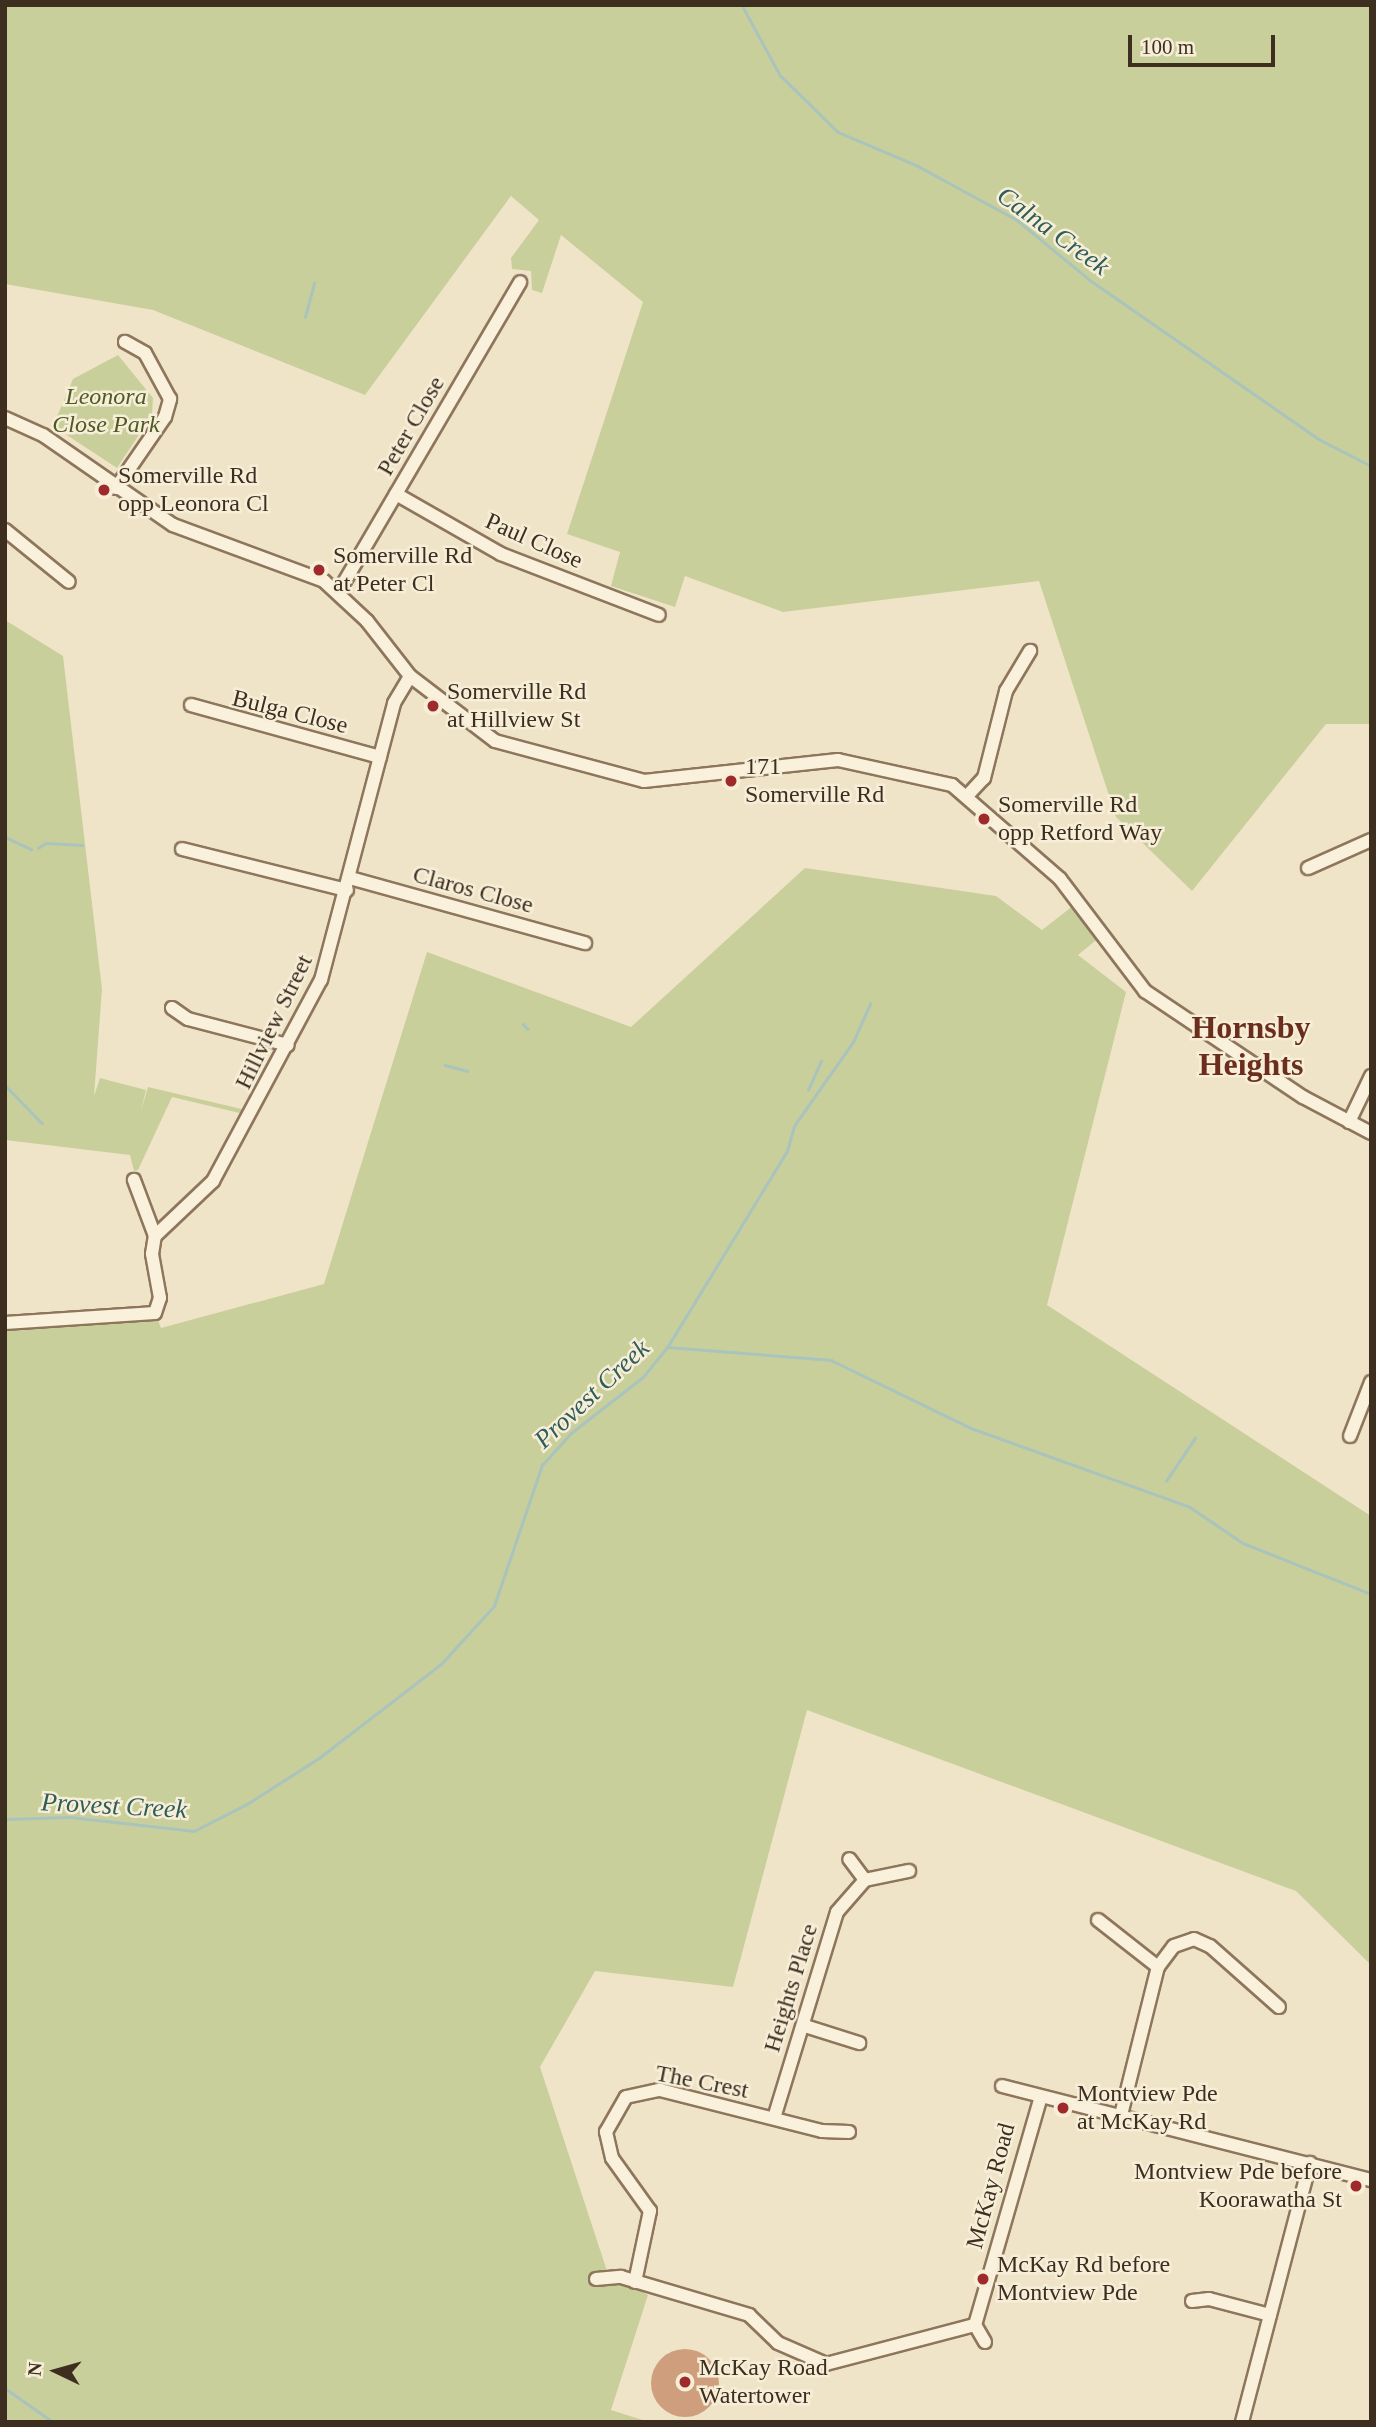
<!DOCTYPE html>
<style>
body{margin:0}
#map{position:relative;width:1376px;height:2427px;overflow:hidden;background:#f0e4c8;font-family:Georgia,serif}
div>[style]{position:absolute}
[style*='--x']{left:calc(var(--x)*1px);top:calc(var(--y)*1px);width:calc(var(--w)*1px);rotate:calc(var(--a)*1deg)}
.green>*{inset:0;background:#c9cf9b}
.stream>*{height:2.5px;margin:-1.25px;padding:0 1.25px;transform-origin:1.25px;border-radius:1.25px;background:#a9c4bc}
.building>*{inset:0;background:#cf9f7d}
.round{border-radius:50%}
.roads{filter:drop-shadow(2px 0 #8d765c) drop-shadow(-2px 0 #8d765c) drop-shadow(0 2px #8d765c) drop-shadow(0 -2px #8d765c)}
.minor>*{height:12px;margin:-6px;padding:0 6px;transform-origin:6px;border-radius:6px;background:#faf1dc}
.dots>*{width:19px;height:19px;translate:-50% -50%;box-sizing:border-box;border:4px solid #f7eed8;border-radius:50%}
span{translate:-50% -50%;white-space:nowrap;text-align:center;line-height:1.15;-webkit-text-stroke:5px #f7eed8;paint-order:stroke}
.park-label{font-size:24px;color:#4d5a26;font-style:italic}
.street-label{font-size:24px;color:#3d2e20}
.poi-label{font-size:24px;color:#3d2e20}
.left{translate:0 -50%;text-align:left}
.right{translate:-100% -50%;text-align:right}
.water-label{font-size:26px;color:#2f5d5a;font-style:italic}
.district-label{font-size:32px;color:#6b2e1e;font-weight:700}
.frame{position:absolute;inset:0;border:7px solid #3d2e20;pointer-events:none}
.north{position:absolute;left:21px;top:2336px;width:70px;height:70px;-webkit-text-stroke:5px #f7eed8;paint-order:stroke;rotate:275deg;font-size:19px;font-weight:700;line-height:28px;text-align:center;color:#3d2e20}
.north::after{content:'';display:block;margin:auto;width:24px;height:32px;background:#3d2e20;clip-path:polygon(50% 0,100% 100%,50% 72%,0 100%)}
.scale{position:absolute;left:1128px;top:35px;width:147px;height:32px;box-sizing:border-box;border:4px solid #3d2e20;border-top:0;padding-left:9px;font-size:21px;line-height:24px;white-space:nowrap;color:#3d2e20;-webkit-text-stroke:5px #f7eed8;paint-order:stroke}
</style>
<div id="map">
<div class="green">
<div style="clip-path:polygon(5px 5px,1371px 5px,1371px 724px,1326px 724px,1192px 891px,1116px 817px,1039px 581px,783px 612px,685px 576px,675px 607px,611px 586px,620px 552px,567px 534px,643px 302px,561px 235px,542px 293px,532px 290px,531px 271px,512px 269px,511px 258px,539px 220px,511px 196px,365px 395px,153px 310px,5px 284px)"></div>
<div style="clip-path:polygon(118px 355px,153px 398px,152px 415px,117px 468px,53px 426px,73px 379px)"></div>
<div style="clip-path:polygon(5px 620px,63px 656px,102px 989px,94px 1096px,100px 1078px,146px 1090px,141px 1111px,148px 1087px,250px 1111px,248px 1115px,172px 1097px,138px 1170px,134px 1171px,130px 1155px,5px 1140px)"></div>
<div style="clip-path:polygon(805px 868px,996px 896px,1042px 930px,1074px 905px,1100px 937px,1078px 955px,1126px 992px,1047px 1305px,1371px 1516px,1371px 1965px,1296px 1891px,807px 1710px,733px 1987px,595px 1971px,540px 2067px,608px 2274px,648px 2295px,611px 2410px,649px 2422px,5px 2422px,5px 1324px,75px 1325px,156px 1315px,161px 1328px,324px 1284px,427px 952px,631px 1027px)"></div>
</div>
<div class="stream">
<div style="--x:742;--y:5;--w:80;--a:61.5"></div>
<div style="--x:780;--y:75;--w:81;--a:44.5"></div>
<div style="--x:838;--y:132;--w:87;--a:23"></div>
<div style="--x:918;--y:166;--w:113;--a:28.6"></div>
<div style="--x:1017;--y:220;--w:94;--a:39.4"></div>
<div style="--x:1090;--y:280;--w:277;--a:34.8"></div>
<div style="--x:1317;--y:438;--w:61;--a:27.4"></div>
<div style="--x:305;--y:317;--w:35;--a:-75"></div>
<div style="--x:5;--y:837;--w:29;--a:25"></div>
<div style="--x:38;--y:848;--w:9;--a:-32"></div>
<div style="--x:46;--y:843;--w:36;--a:3"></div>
<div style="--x:523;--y:1024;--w:7;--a:45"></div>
<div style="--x:445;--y:1065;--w:23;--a:15"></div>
<div style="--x:5;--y:1085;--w:53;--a:45.8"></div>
<div style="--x:808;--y:1090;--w:32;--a:-66"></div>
<div style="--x:668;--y:1346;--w:228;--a:-58.6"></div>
<div style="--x:787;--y:1151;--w:26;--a:-74"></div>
<div style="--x:794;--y:1126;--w:103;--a:-54.9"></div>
<div style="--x:853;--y:1042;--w:42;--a:-65.9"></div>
<div style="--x:1166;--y:1481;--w:52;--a:-56"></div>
<div style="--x:5;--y:1819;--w:65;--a:-1.8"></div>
<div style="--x:70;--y:1817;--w:125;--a:6.4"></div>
<div style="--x:194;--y:1831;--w:59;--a:-27"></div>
<div style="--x:247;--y:1804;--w:85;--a:-32.6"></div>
<div style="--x:319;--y:1758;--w:154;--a:-37.6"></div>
<div style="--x:441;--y:1664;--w:79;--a:-47.6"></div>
<div style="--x:494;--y:1606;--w:149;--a:-71.2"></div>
<div style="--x:542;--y:1465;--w:43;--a:-47.8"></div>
<div style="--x:571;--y:1433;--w:91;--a:-37.9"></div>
<div style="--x:643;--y:1377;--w:38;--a:-51"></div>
<div style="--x:667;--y:1347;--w:165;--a:4.5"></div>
<div style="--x:831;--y:1360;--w:156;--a:25.9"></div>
<div style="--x:971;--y:1428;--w:233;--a:19.8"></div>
<div style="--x:1190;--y:1507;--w:64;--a:34.2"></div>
<div style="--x:1243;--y:1543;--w:138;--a:21.7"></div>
<div style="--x:5;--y:2388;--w:59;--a:35.3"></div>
</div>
<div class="building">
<div class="round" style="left:651px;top:2349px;width:68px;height:68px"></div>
</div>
<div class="roads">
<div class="minor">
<div style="--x:5;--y:418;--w:42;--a:24.1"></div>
<div style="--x:43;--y:435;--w:158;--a:34.7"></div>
<div style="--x:173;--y:525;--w:161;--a:20.3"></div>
<div style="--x:324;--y:581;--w:59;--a:42.9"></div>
<div style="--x:367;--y:621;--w:70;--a:52"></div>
<div style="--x:410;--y:676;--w:107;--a:37.4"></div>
<div style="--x:495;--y:741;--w:154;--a:15"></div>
<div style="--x:644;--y:781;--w:195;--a:-6.2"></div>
<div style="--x:838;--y:760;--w:117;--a:12.4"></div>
<div style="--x:952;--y:785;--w:143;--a:41"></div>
<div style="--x:1060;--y:879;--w:141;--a:52.8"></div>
<div style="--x:1145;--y:991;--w:190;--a:33.9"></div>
<div style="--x:1303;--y:1097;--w:77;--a:27.9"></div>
<div style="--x:116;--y:488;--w:86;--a:-55.4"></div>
<div style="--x:165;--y:417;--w:19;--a:-74"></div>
<div style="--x:170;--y:399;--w:52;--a:-118.5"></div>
<div style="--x:145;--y:353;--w:23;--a:-151"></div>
<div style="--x:396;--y:494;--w:121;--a:29.7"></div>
<div style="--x:501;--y:554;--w:169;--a:21.1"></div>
<div style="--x:5;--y:530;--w:82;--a:39.1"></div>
<div style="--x:339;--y:591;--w:358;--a:-59.6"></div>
<div style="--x:191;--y:705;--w:196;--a:15.4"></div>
<div style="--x:967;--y:796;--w:25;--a:-47"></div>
<div style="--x:984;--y:778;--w:90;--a:-75.8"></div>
<div style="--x:1006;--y:691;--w:47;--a:-59"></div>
<div style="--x:182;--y:849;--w:170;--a:14"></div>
<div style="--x:1308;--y:868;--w:69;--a:-24"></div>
<div style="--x:350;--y:878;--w:244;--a:15.5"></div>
<div style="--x:172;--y:1008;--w:19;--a:35"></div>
<div style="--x:188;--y:1019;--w:103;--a:14.6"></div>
<div style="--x:1349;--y:1122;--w:51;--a:-64.4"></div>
<div style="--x:155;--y:1236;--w:80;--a:-43.5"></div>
<div style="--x:213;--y:1181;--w:228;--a:-61.8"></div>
<div style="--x:321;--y:980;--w:286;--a:-75.2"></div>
<div style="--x:394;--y:703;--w:31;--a:-59"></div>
<div style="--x:5;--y:1323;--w:150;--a:-3.8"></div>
<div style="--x:155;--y:1313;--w:16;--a:-72"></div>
<div style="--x:160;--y:1298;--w:45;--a:-100.3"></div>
<div style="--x:152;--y:1254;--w:18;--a:-81"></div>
<div style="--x:155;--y:1236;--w:60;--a:-110.6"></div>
<div style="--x:1350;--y:1436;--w:58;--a:-68.7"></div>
<div style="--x:865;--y:1880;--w:45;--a:-11.6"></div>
<div style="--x:1098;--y:1920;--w:76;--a:38.1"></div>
<div style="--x:805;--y:2026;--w:57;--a:17.5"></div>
<div style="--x:1002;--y:2086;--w:381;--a:14.3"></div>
<div style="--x:1121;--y:2115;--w:153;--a:-76"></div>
<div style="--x:1158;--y:1967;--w:26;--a:-53"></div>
<div style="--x:1174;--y:1946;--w:21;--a:-19"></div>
<div style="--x:1194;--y:1939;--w:17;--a:24"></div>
<div style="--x:1210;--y:1946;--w:92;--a:41.5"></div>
<div style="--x:774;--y:2118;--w:215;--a:-73"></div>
<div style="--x:837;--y:1912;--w:43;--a:-48.8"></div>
<div style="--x:865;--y:1880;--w:26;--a:-127"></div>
<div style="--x:596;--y:2279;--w:25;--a:-5"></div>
<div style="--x:621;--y:2277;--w:134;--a:16.5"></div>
<div style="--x:749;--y:2315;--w:40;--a:44"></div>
<div style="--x:778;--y:2343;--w:52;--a:23.6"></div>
<div style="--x:826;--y:2364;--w:154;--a:-14.7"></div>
<div style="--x:635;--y:2282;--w:73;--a:-78.1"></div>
<div style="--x:650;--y:2211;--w:65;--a:-125.6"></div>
<div style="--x:612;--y:2158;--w:27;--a:-103"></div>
<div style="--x:606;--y:2132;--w:40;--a:-60.3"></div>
<div style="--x:626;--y:2097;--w:35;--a:-12"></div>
<div style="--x:660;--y:2090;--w:167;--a:14.2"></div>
<div style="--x:822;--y:2131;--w:27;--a:2"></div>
<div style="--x:1192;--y:2301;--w:17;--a:-7"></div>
<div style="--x:1209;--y:2299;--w:63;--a:14.7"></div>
<div style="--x:985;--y:2342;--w:20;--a:-120"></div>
<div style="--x:975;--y:2325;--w:234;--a:-73.9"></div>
<div style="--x:1242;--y:2422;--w:268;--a:-75.3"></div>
</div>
</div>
<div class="dots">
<div style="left:104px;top:490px;background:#9e2a2b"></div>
<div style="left:319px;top:570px;background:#9e2a2b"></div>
<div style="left:433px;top:706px;background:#9e2a2b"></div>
<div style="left:731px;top:781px;background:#9e2a2b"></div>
<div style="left:984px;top:819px;background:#9e2a2b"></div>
<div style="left:1063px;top:2108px;background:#9e2a2b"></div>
<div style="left:1356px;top:2186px;background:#9e2a2b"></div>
<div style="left:983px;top:2279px;background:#9e2a2b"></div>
<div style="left:685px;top:2382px;background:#9e2a2b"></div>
</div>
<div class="park-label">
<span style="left:106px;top:411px">Leonora<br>Close Park</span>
</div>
<div class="street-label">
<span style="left:411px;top:426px;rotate:-60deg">Peter Close</span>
<span style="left:534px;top:541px;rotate:24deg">Paul Close</span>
<span style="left:290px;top:712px;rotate:14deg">Bulga Close</span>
<span style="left:473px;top:890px;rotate:15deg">Claros Close</span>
<span style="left:274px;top:1022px;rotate:-64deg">Hillview Street</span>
<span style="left:791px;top:1988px;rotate:-73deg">Heights Place</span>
<span style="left:702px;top:2082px;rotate:11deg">The Crest</span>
<span style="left:991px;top:2186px;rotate:-75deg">McKay Road</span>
</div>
<div class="poi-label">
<span class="left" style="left:118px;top:490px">Somerville Rd<br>opp Leonora Cl</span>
<span class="left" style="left:333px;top:570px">Somerville Rd<br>at Peter Cl</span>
<span class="left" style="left:447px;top:706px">Somerville Rd<br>at Hillview St</span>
<span class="left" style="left:745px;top:781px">171<br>Somerville Rd</span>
<span class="left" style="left:998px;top:819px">Somerville Rd<br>opp Retford Way</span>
<span class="left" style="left:1077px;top:2108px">Montview Pde<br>at McKay Rd</span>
<span class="right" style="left:1342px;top:2186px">Montview Pde before<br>Koorawatha St</span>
<span class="left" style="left:997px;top:2279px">McKay Rd before<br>Montview Pde</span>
<span class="left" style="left:699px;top:2382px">McKay Road<br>Watertower</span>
</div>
<div class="water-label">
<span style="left:1053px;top:231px;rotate:36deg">Calna Creek</span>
<span style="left:592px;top:1394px;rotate:-43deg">Provest Creek</span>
<span style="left:114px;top:1806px;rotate:3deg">Provest Creek</span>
</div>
<div class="district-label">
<span style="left:1251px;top:1046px">Hornsby<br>Heights</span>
</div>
<div class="frame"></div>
<div class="north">N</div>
<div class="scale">100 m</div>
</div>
